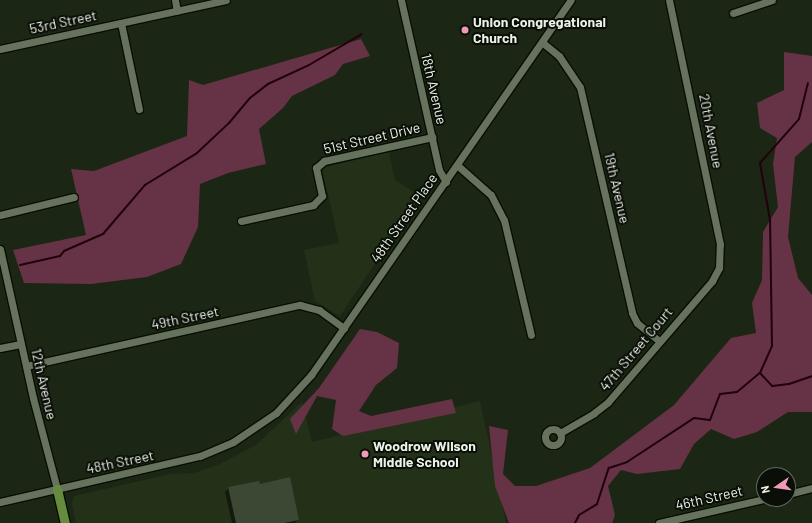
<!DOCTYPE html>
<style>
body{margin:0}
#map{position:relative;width:812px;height:523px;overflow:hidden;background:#1c2614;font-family:Barlow,sans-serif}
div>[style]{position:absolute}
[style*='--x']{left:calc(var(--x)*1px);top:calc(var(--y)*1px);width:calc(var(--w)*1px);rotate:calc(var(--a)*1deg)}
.built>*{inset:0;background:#243119}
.green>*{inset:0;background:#653345}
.shadow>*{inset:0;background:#0007}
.stream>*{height:2px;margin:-1px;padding:0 1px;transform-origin:1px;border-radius:1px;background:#22000c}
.building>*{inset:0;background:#3c4734}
.roads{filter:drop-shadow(1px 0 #070f02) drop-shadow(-1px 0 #070f02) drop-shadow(0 1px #070f02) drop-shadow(0 -1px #070f02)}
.minor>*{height:7px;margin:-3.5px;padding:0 3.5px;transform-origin:3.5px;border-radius:3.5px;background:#66725d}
.minor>.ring{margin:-3.5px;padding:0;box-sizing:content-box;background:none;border:7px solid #66725d;border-radius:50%}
.major>*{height:9px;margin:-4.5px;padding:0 4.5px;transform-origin:4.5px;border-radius:4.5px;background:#658c3e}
.dots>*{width:11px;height:11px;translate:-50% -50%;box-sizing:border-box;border:2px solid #090e06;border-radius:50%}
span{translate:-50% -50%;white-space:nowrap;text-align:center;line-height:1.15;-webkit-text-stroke:4px #090e06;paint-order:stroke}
.street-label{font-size:14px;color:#ebf2e7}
.poi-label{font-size:14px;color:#ebf2e7;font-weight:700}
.left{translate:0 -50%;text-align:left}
.north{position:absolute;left:756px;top:467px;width:40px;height:40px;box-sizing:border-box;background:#090e06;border:1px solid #636960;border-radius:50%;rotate:257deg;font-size:11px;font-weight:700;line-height:16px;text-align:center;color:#ebf2e7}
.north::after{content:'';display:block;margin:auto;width:14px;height:18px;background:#ef9ab7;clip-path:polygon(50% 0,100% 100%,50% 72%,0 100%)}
</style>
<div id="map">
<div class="built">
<div style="clip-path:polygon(389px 152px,395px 180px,420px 196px,340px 316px,315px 301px,304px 250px,339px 243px,322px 168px)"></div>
<div style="clip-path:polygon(480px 401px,506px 523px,76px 523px,72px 504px,74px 496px,171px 474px,194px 473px,220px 464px,256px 445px,302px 402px,312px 442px)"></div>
</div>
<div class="green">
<div style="clip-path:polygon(361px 39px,370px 56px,343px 64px,335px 75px,292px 96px,283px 108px,259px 129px,266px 164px,228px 173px,200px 184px,198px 227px,181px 264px,147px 277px,91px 284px,24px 283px,13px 250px,86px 235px,71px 169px,94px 171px,187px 136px,189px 80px,203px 85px)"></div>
<div style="clip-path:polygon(784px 52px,812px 56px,812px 142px,795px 157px,788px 237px,798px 278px,812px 295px,812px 412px,788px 412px,757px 432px,734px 439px,711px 429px,694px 444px,680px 469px,637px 474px,621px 470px,608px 486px,615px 515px,612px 523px,509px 523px,495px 486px,489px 426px,508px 430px,503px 474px,515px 486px,536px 486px,590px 468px,674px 405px,731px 338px,756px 333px,752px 303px,762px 280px,763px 232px,778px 207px,773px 164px,777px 138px,760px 128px,757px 103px,784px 90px)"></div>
<div style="clip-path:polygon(360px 329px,377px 332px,399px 343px,397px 368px,376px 385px,359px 411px,371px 416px,452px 399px,456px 413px,343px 436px,332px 429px,336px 400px,317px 396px,296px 434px,290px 419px,319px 388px)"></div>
</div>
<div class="shadow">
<div style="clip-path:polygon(259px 485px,298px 520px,295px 523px,232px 523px,225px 492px,229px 488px)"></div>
</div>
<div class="stream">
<div style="--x:20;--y:265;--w:41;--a:-12.7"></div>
<div style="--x:60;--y:256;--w:6;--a:-51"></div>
<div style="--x:64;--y:251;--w:43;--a:-23.6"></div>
<div style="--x:103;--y:234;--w:65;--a:-49.4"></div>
<div style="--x:145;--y:185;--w:61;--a:-31.6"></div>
<div style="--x:197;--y:153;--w:44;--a:-43.2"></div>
<div style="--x:229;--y:123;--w:33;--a:-50"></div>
<div style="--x:250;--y:98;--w:23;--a:-38"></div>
<div style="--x:268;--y:84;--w:45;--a:-24.9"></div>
<div style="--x:309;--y:65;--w:61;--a:-30.3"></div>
<div style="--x:760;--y:373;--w:18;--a:47"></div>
<div style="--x:772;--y:386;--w:17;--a:-7"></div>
<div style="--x:789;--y:384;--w:24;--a:-19"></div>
<div style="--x:575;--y:523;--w:9;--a:-63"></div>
<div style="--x:579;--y:515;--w:21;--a:-31"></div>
<div style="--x:597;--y:504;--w:38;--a:-72"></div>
<div style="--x:609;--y:468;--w:19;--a:-18"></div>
<div style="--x:627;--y:462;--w:80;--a:-33.3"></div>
<div style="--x:694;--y:418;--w:16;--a:7"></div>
<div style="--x:710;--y:420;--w:28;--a:-69"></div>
<div style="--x:720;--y:394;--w:17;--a:-7"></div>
<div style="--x:737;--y:392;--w:30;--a:-40"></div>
<div style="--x:760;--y:373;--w:30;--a:-66"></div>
<div style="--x:772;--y:346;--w:126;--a:-90.9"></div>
<div style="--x:770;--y:220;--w:58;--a:-100"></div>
<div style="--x:760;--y:163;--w:59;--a:-48.4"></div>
<div style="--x:799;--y:119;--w:37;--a:-76"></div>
</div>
<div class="building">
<div style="clip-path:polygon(290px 477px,299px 520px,284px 523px,236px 523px,228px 487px,259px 481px,260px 484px)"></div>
</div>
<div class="roads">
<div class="minor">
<div style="--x:175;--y:0;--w:11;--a:80"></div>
<div style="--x:401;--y:0;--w:174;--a:77.4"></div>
<div style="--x:439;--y:170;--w:14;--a:60"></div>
<div style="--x:733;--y:13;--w:41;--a:-18.4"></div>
<div style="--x:121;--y:23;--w:88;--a:78.2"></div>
<div style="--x:543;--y:43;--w:21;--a:39"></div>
<div style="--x:559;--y:56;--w:37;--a:56"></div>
<div style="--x:580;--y:87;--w:232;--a:77"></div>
<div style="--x:632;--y:313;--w:11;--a:63"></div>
<div style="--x:637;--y:323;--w:28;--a:39"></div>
<div style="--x:0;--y:49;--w:231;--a:-12.2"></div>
<div style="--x:457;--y:165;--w:45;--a:41.4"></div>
<div style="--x:491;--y:195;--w:28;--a:63"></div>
<div style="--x:504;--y:220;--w:118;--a:76.8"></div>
<div style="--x:0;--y:215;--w:76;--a:-13.7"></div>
<div style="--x:241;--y:221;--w:74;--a:-12.5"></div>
<div style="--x:313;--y:205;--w:13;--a:-45"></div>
<div style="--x:322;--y:196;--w:29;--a:-102"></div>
<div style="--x:316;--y:168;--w:11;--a:-41"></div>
<div style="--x:324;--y:161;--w:111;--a:-12.5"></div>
<div style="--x:0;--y:249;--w:153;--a:77.5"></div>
<div style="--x:33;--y:398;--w:94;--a:75.2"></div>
<div style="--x:0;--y:348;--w:21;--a:-11"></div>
<div style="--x:26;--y:366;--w:281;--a:-12.6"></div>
<div style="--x:300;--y:305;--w:20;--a:15"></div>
<div style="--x:319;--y:310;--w:31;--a:36"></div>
<div class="ring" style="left:545px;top:429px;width:9px;height:9px"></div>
<div style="--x:560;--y:433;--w:39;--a:-30"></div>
<div style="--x:594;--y:413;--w:18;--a:-38"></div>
<div style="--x:608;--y:402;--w:160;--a:-49.3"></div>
<div style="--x:712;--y:281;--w:15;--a:-62"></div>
<div style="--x:719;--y:268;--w:24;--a:-88"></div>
<div style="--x:720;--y:244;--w:249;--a:-101.8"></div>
<div style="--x:788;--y:494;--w:25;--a:-14"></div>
<div style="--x:0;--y:502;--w:205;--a:-13"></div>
<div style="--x:200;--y:456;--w:36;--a:-23"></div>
<div style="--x:233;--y:442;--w:52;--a:-34"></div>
<div style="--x:276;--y:413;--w:52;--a:-47.4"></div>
<div style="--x:311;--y:375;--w:456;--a:-55.3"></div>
<div style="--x:659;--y:523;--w:108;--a:-12.9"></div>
</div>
<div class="major">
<div style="--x:57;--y:489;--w:35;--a:77"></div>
</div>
</div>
<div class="dots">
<div style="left:465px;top:30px;background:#ef9ab7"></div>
<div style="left:365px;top:454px;background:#ef9ab7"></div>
</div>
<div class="street-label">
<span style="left:63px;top:22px;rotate:-12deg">53rd Street</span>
<span style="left:434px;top:89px;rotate:77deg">18th Avenue</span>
<span style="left:711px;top:131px;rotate:79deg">20th Avenue</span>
<span style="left:372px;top:138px;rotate:-13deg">51st Street Drive</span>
<span style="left:617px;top:188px;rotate:77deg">19th Avenue</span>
<span style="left:404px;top:218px;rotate:-55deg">48th Street Place</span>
<span style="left:185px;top:318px;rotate:-12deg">49th Street</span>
<span style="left:636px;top:349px;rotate:-50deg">47th Street Court</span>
<span style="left:44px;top:384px;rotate:77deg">12th Avenue</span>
<span style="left:120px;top:462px;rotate:-12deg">48th Street</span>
<span style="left:709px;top:498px;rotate:-13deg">46th Street</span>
</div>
<div class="poi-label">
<span class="left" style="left:473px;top:30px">Union Congregational<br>Church</span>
<span class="left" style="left:373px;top:454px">Woodrow Wilson<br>Middle School</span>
</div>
<div class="north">N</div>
</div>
